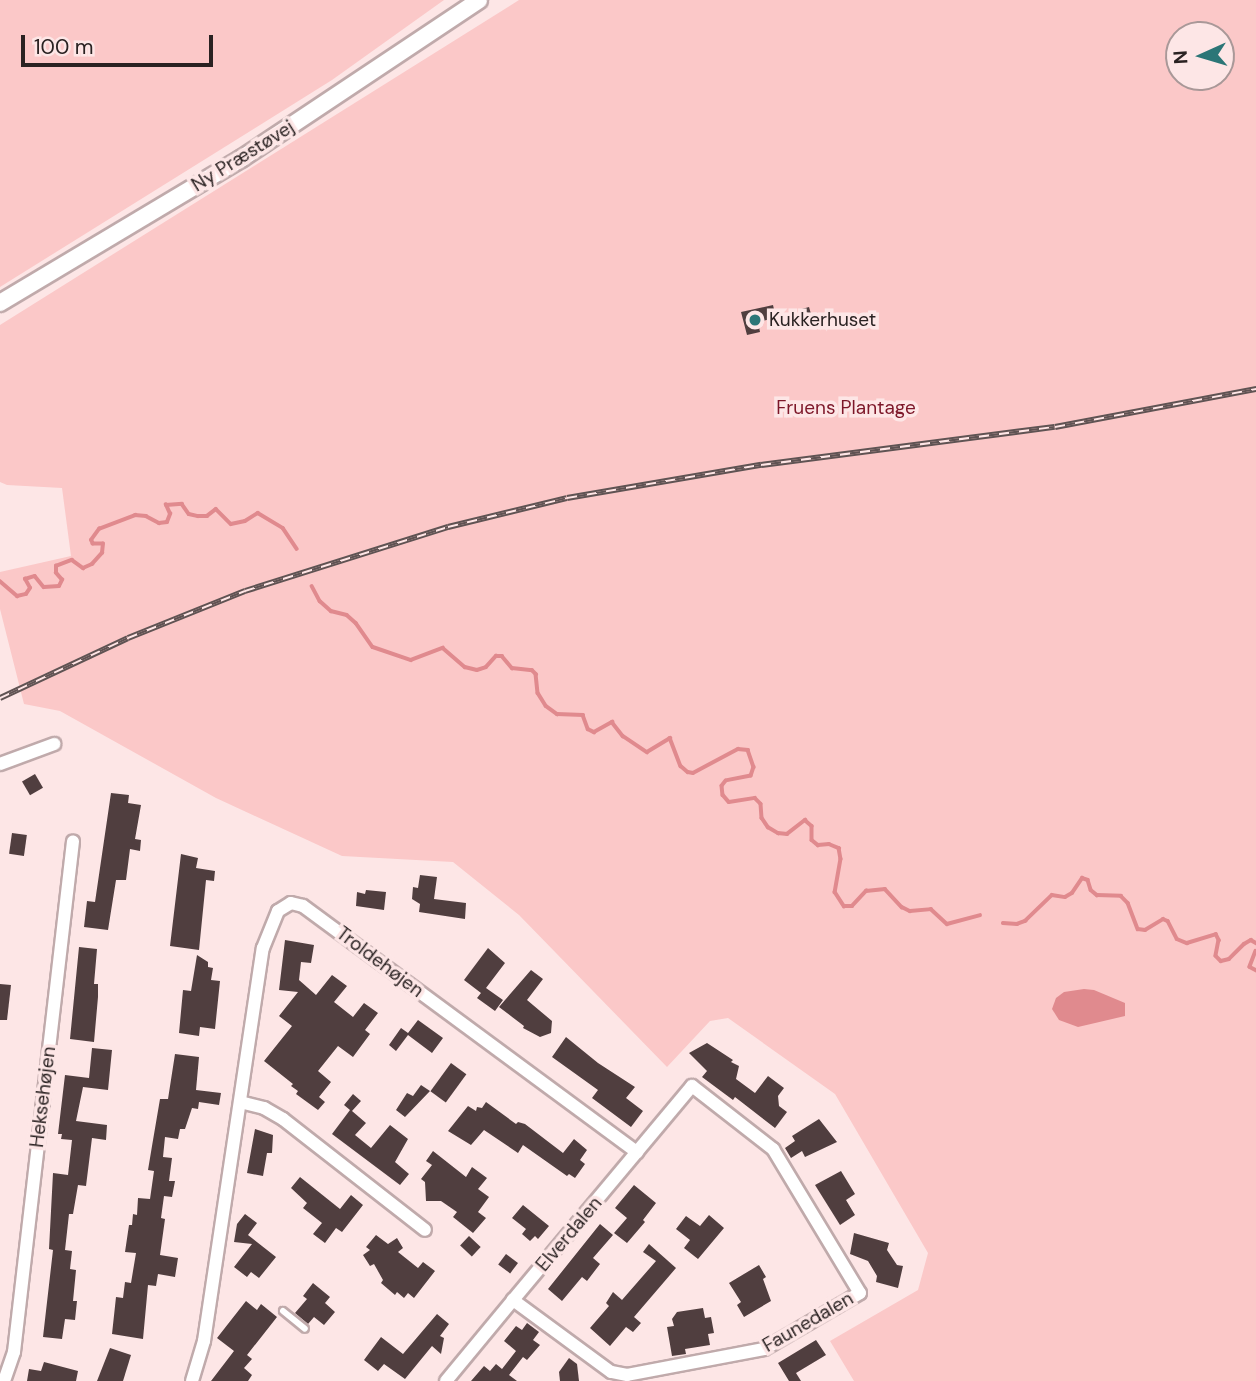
<!DOCTYPE html>
<meta charset="utf-8">
<style>
body{margin:0}
#map{position:relative;width:1256px;height:1381px;overflow:hidden;background:#fde6e6;font-family:"DM Sans",sans-serif}
div>[style]{position:absolute}
[style*='--x']{left:calc(var(--x)*1px);top:calc(var(--y)*1px);width:calc(var(--w)*1px);rotate:calc(var(--a)*1deg)}
.green>*{inset:0;background:#fbc8c8}
.water>*{inset:0;background:#e08a8e}
.stream>*{height:3.5px;margin:-1.75px;padding:0 1.75px;transform-origin:1.75px;border-radius:1.75px;background:#e08a8e}
.building>*{inset:0;background:#503e3f;transform-origin:0 0}
.roads{filter:drop-shadow(2px 0 #c0aaab) drop-shadow(-2px 0 #c0aaab) drop-shadow(0 2px #c0aaab) drop-shadow(0 -2px #c0aaab)}
.service>*{height:6px;margin:-3px;padding:0 3px;transform-origin:3px;border-radius:3px;background:#fff}
.minor>*{height:12px;margin:-6px;padding:0 6px;transform-origin:6px;border-radius:6px;background:#fff}
.tertiary>*{height:16px;margin:-8px;padding:0 8px;transform-origin:8px;border-radius:8px;background:#fff}
.rail>*{height:6px;margin-top:-3px;transform-origin:0;background:repeating-linear-gradient(90deg,#fde6e6 0 10px,#5f5353 0 20px);box-sizing:border-box;border-block:2px solid #5f5353}
.dots>*{width:19px;height:19px;translate:-50% -50%;box-sizing:border-box;border:4px solid #fde6e6;border-radius:50%}
span{translate:-50% -50%;white-space:nowrap;text-align:center;line-height:1.15;-webkit-text-stroke:7px #fde6e6;paint-order:stroke}
.street-label{font-size:19px;color:#2a2222}
.poi-label{font-size:19px;color:#2a2222}
.left{translate:0 -50%;text-align:left}
.park-label{font-size:19px;color:#7d1729}
.north{position:absolute;left:1165px;top:21px;width:70px;height:70px;box-sizing:border-box;background:#fde6e6;border:2px solid #a99898;border-radius:50%;rotate:266deg;font-size:19px;font-weight:700;line-height:28px;text-align:center;color:#2a2222}
.north::after{content:'';display:block;margin:auto;width:24px;height:32px;background:#2c7677;clip-path:polygon(50% 0,100% 100%,50% 72%,0 100%)}
.scale{position:absolute;left:21px;top:35px;width:192px;height:32px;box-sizing:border-box;border:4px solid #2a2222;border-top:0;padding-left:9px;font-size:21px;line-height:24px;white-space:nowrap;color:#2a2222;-webkit-text-stroke:5px #fde6e6;paint-order:stroke}
</style>
<div id="map">
<div class="green">
<div style="clip-path:polygon(0 0,444px 0,332px 80px,0 287px)"></div>
<div style="clip-path:polygon(evenodd,519px 0,1256px 0,1256px 1381px,854px 1381px,830px 1341px,918px 1290px,928px 1253px,835px 1094px,728px 1018px,710px 1021px,667px 1067px,519px 915px,453px 862px,342px 856px,216px 798px,60px 711px,24px 704px,0 609px,0 572px,71px 556px,62px 488px,7px 485px,0 482px,0 325px,519px 0,1179px 35px,1221px 35px,1221px 77px,1179px 77px,1179px 35px)"></div>
</div>
<div class="water">
<div style="clip-path:polygon(1084px 989px,1094px 990px,1125px 1003px,1125px 1016px,1078px 1027px,1059px 1020px,1052px 1009px,1056px 998px,1064px 992px)"></div>
</div>
<div class="stream">
<div style="--x:0;--y:581;--w:23;--a:41"></div>
<div style="--x:17;--y:596;--w:9;--a:-13"></div>
<div style="--x:26;--y:594;--w:7;--a:-56"></div>
<div style="--x:30;--y:588;--w:10;--a:-119"></div>
<div style="--x:25;--y:579;--w:10;--a:-17"></div>
<div style="--x:35;--y:576;--w:14;--a:51"></div>
<div style="--x:44;--y:587;--w:15;--a:-4"></div>
<div style="--x:59;--y:586;--w:7;--a:-63"></div>
<div style="--x:62;--y:580;--w:9;--a:-131"></div>
<div style="--x:56;--y:573;--w:7;--a:-90"></div>
<div style="--x:56;--y:566;--w:17;--a:-21"></div>
<div style="--x:72;--y:560;--w:14;--a:36"></div>
<div style="--x:83;--y:568;--w:10;--a:-24"></div>
<div style="--x:92;--y:564;--w:15;--a:-48"></div>
<div style="--x:102;--y:553;--w:9;--a:-84"></div>
<div style="--x:103;--y:544;--w:10;--a:180"></div>
<div style="--x:93;--y:544;--w:4;--a:-117"></div>
<div style="--x:91;--y:540;--w:14;--a:-54"></div>
<div style="--x:99;--y:529;--w:39;--a:-21"></div>
<div style="--x:135;--y:515;--w:11;--a:5"></div>
<div style="--x:146;--y:516;--w:15;--a:28"></div>
<div style="--x:159;--y:523;--w:8;--a:-7"></div>
<div style="--x:167;--y:522;--w:9;--a:-69"></div>
<div style="--x:170;--y:514;--w:10;--a:-114"></div>
<div style="--x:166;--y:505;--w:16;--a:-4"></div>
<div style="--x:182;--y:504;--w:12;--a:55"></div>
<div style="--x:189;--y:514;--w:9;--a:13"></div>
<div style="--x:198;--y:516;--w:9;--a:0"></div>
<div style="--x:207;--y:516;--w:11;--a:-38"></div>
<div style="--x:216;--y:509;--w:21;--a:45"></div>
<div style="--x:231;--y:524;--w:14;--a:-12"></div>
<div style="--x:245;--y:521;--w:15;--a:-32"></div>
<div style="--x:258;--y:513;--w:29;--a:31"></div>
<div style="--x:283;--y:528;--w:25;--a:56"></div>
<div style="--x:312;--y:586;--w:17;--a:62"></div>
<div style="--x:320;--y:601;--w:15;--a:42"></div>
<div style="--x:331;--y:611;--w:16;--a:14"></div>
<div style="--x:347;--y:615;--w:12;--a:42"></div>
<div style="--x:356;--y:623;--w:29;--a:55"></div>
<div style="--x:373;--y:647;--w:40;--a:18.9"></div>
<div style="--x:411;--y:660;--w:34;--a:-21"></div>
<div style="--x:443;--y:648;--w:29;--a:41"></div>
<div style="--x:465;--y:667;--w:12;--a:14"></div>
<div style="--x:477;--y:670;--w:9;--a:-18"></div>
<div style="--x:486;--y:667;--w:15;--a:-48"></div>
<div style="--x:496;--y:656;--w:6;--a:0"></div>
<div style="--x:502;--y:656;--w:16;--a:50"></div>
<div style="--x:512;--y:668;--w:20;--a:6"></div>
<div style="--x:532;--y:670;--w:6;--a:45"></div>
<div style="--x:536;--y:674;--w:19;--a:84"></div>
<div style="--x:538;--y:693;--w:15;--a:58"></div>
<div style="--x:546;--y:706;--w:14;--a:36"></div>
<div style="--x:557;--y:714;--w:26;--a:2"></div>
<div style="--x:583;--y:715;--w:15;--a:70"></div>
<div style="--x:588;--y:729;--w:7;--a:27"></div>
<div style="--x:594;--y:732;--w:21;--a:-29"></div>
<div style="--x:612;--y:722;--w:18;--a:52"></div>
<div style="--x:623;--y:736;--w:29;--a:34"></div>
<div style="--x:647;--y:752;--w:27;--a:-31"></div>
<div style="--x:670;--y:738;--w:30;--a:69"></div>
<div style="--x:681;--y:766;--w:9;--a:41"></div>
<div style="--x:688;--y:772;--w:5;--a:11"></div>
<div style="--x:693;--y:773;--w:51;--a:-28.1"></div>
<div style="--x:738;--y:749;--w:10;--a:6"></div>
<div style="--x:748;--y:750;--w:18;--a:71"></div>
<div style="--x:754;--y:767;--w:9;--a:108"></div>
<div style="--x:751;--y:776;--w:25;--a:169"></div>
<div style="--x:726;--y:781;--w:6;--a:129"></div>
<div style="--x:722;--y:786;--w:9;--a:84"></div>
<div style="--x:723;--y:795;--w:9;--a:49"></div>
<div style="--x:729;--y:802;--w:26;--a:-9"></div>
<div style="--x:755;--y:798;--w:8;--a:45"></div>
<div style="--x:761;--y:804;--w:14;--a:86"></div>
<div style="--x:762;--y:818;--w:11;--a:56"></div>
<div style="--x:768;--y:827;--w:12;--a:31"></div>
<div style="--x:778;--y:833;--w:9;--a:6"></div>
<div style="--x:787;--y:834;--w:23;--a:-38"></div>
<div style="--x:805;--y:820;--w:9;--a:41"></div>
<div style="--x:812;--y:826;--w:14;--a:90"></div>
<div style="--x:812;--y:840;--w:8;--a:40"></div>
<div style="--x:818;--y:845;--w:11;--a:-5"></div>
<div style="--x:829;--y:844;--w:11;--a:22"></div>
<div style="--x:839;--y:848;--w:11;--a:80"></div>
<div style="--x:841;--y:859;--w:34;--a:100"></div>
<div style="--x:835;--y:892;--w:17;--a:57"></div>
<div style="--x:844;--y:906;--w:8;--a:0"></div>
<div style="--x:852;--y:906;--w:21;--a:-47"></div>
<div style="--x:866;--y:891;--w:19;--a:-6"></div>
<div style="--x:885;--y:889;--w:25;--a:47"></div>
<div style="--x:902;--y:907;--w:9;--a:27"></div>
<div style="--x:910;--y:911;--w:21;--a:-5"></div>
<div style="--x:931;--y:909;--w:22;--a:43"></div>
<div style="--x:947;--y:924;--w:34;--a:-15"></div>
<div style="--x:1003;--y:923;--w:14;--a:4"></div>
<div style="--x:1017;--y:924;--w:9;--a:-21"></div>
<div style="--x:1025;--y:921;--w:37;--a:-44"></div>
<div style="--x:1052;--y:895;--w:13;--a:9"></div>
<div style="--x:1065;--y:897;--w:8;--a:-30"></div>
<div style="--x:1072;--y:893;--w:18;--a:-56"></div>
<div style="--x:1082;--y:878;--w:6;--a:18"></div>
<div style="--x:1088;--y:880;--w:10;--a:73"></div>
<div style="--x:1091;--y:890;--w:8;--a:40"></div>
<div style="--x:1097;--y:895;--w:24;--a:2"></div>
<div style="--x:1121;--y:896;--w:10;--a:45"></div>
<div style="--x:1128;--y:903;--w:28;--a:69"></div>
<div style="--x:1138;--y:929;--w:7;--a:8"></div>
<div style="--x:1145;--y:930;--w:21;--a:-31"></div>
<div style="--x:1163;--y:919;--w:5;--a:22"></div>
<div style="--x:1168;--y:921;--w:20;--a:63"></div>
<div style="--x:1177;--y:939;--w:11;--a:22"></div>
<div style="--x:1187;--y:943;--w:30;--a:-17"></div>
<div style="--x:1216;--y:934;--w:7;--a:63"></div>
<div style="--x:1219;--y:940;--w:16;--a:101"></div>
<div style="--x:1216;--y:956;--w:7;--a:45"></div>
<div style="--x:1221;--y:961;--w:8;--a:-14"></div>
<div style="--x:1229;--y:959;--w:21;--a:-45"></div>
<div style="--x:1244;--y:944;--w:8;--a:-30"></div>
<div style="--x:1251;--y:940;--w:6;--a:31"></div>
<div style="--x:1256;--y:951;--w:17;--a:111"></div>
<div style="--x:1250;--y:967;--w:7;--a:27"></div>
</div>
<div class="building">
<div style="clip-path:polygon(773px 305px,776px 318px,758px 322px,760px 332px,747px 335px,741px 312px)"></div>
<div style="left:809px;top:307px;width:18px;height:10px;rotate:74deg"></div>
<div style="left:35px;top:774px;width:16px;height:15px;rotate:60deg"></div>
<div style="clip-path:polygon(111px 793px,129px 795px,128px 803px,141px 805px,135px 839px,141px 840px,140px 851px,130px 849px,126px 880px,116px 880px,108px 930px,84px 927px,87px 901px,95px 902px)"></div>
<div style="left:12px;top:833px;width:15px;height:21px;rotate:8deg"></div>
<div style="clip-path:polygon(181px 854px,198px 858px,196px 868px,215px 871px,214px 881px,206px 880px,199px 950px,170px 946px)"></div>
<div style="clip-path:polygon(420px 875px,437px 877px,434px 899px,466px 903px,465px 919px,419px 912px,420px 904px,412px 899px,413px 887px,418px 888px)"></div>
<div style="clip-path:polygon(366px 890px,386px 892px,384px 910px,356px 906px,357px 892px,365px 894px)"></div>
<div style="clip-path:polygon(285px 940px,314px 945px,311px 963px,301px 962px,299px 980px,316px 995px,332px 975px,347px 986px,334px 1002px,353px 1017px,364px 1003px,378px 1013px,365px 1030px,370px 1034px,353px 1057px,338px 1046px,318px 1071px,331px 1082px,319px 1097px,325px 1102px,318px 1110px,296px 1094px,298px 1091px,291px 1086px,293px 1084px,264px 1061px,292px 1026px,279px 1016px,298px 992px,279px 990px)"></div>
<div style="clip-path:polygon(79px 947px,97px 949px,94px 984px,98px 984px,98px 997px,94px 1042px,70px 1039px)"></div>
<div style="clip-path:polygon(488px 948px,505px 963px,486px 988px,503px 1000px,495px 1011px,477px 998px,481px 993px,464px 980px)"></div>
<div style="clip-path:polygon(197px 955px,208px 962px,208px 967px,213px 968px,211px 980px,220px 981px,215px 1029px,200px 1027px,199px 1036px,179px 1033px,183px 990px,191px 991px)"></div>
<div style="clip-path:polygon(531px 970px,543px 979px,527px 1000px,552px 1021px,551px 1033px,540px 1037px,523px 1028px,524px 1026px,499px 1007px)"></div>
<div style="clip-path:polygon(0 984px,11px 985px,7px 1020px,0 1020px)"></div>
<div style="clip-path:polygon(418px 1020px,443px 1038px,432px 1053px,408px 1035px,396px 1051px,389px 1045px,401px 1028px,408px 1033px)"></div>
<div style="clip-path:polygon(566px 1037px,598px 1063px,635px 1087px,626px 1098px,643px 1111px,631px 1127px,592px 1098px,598px 1090px,552px 1057px)"></div>
<div style="clip-path:polygon(707px 1043px,733px 1060px,731px 1062px,739px 1066px,736px 1079px,755px 1093px,768px 1076px,784px 1088px,778px 1096px,779px 1106px,787px 1112px,775px 1128px,735px 1097px,733px 1100px,702px 1077px,707px 1071px,689px 1053px)"></div>
<div style="clip-path:polygon(92px 1048px,112px 1050px,108px 1090px,83px 1087px,76px 1121px,107px 1125px,106px 1140px,92px 1138px,86px 1186px,78px 1185px,73px 1214px,69px 1214px,65px 1250px,72px 1251px,70px 1269px,76px 1270px,73px 1301px,77px 1301px,75px 1320px,65px 1319px,62px 1339px,43px 1337px,53px 1250px,49px 1249px,53px 1173px,68px 1175px,72px 1140px,61px 1139px,62px 1134px,58px 1134px,65px 1075px,89px 1078px)"></div>
<div style="clip-path:polygon(175px 1054px,199px 1057px,196px 1090px,221px 1093px,219px 1105px,199px 1102px,198px 1109px,192px 1108px,185px 1129px,180px 1129px,178px 1139px,165px 1137px,163px 1157px,172px 1158px,169px 1181px,175px 1181px,172px 1197px,164px 1196px,161px 1218px,165px 1219px,160px 1255px,178px 1258px,175px 1277px,158px 1274px,156px 1286px,148px 1285px,143px 1339px,112px 1334px,116px 1297px,123px 1298px,125px 1282px,131px 1283px,136px 1253px,125px 1252px,129px 1225px,132px 1225px,133px 1214px,137px 1215px,138px 1198px,150px 1199px,154px 1171px,148px 1170px,152px 1146px,160px 1099px,168px 1099px)"></div>
<div style="left:451px;top:1063px;width:19px;height:35px;rotate:36deg"></div>
<div style="clip-path:polygon(421px 1085px,430px 1091px,405px 1117px,396px 1110px,407px 1093px,413px 1096px)"></div>
<div style="clip-path:polygon(353px 1094px,361px 1101px,352px 1111px,366px 1123px,355px 1135px,371px 1148px,390px 1125px,408px 1139px,395px 1162px,409px 1174px,400px 1185px,332px 1134px,350px 1110px,344px 1105px)"></div>
<div style="clip-path:polygon(486px 1102px,516px 1124px,518px 1122px,525px 1124px,563px 1153px,574px 1139px,587px 1150px,580px 1160px,585px 1164px,575px 1178px,569px 1174px,567px 1176px,523px 1145px,518px 1153px,484px 1130px,471px 1145px,448px 1131px,468px 1106px,476px 1111px,477px 1107px,482px 1108px)"></div>
<div style="clip-path:polygon(819px 1119px,837px 1142px,805px 1157px,802px 1151px,791px 1158px,785px 1148px,795px 1141px,792px 1136px)"></div>
<div style="clip-path:polygon(255px 1129px,273px 1135px,272px 1153px,267px 1153px,263px 1176px,247px 1173px)"></div>
<div style="clip-path:polygon(433px 1151px,466px 1177px,472px 1167px,487px 1178px,478px 1189px,489px 1197px,478px 1212px,486px 1218px,473px 1233px,453px 1217px,457px 1212px,441px 1201px,426px 1201px,425px 1182px,421px 1179px,432px 1165px,426px 1161px)"></div>
<div style="clip-path:polygon(841px 1171px,855px 1194px,846px 1200px,855px 1215px,840px 1225px,815px 1185px)"></div>
<div style="clip-path:polygon(300px 1177px,340px 1209px,351px 1195px,363px 1205px,342px 1232px,336px 1228px,325px 1243px,313px 1234px,322px 1223px,303px 1208px,307px 1203px,291px 1188px)"></div>
<div style="clip-path:polygon(634px 1185px,656px 1203px,643px 1220px,645px 1222px,627px 1243px,614px 1233px,627px 1218px,615px 1208px)"></div>
<div style="clip-path:polygon(523px 1205px,549px 1226px,538px 1239px,535px 1236px,530px 1241px,522px 1234px,526px 1229px,512px 1218px)"></div>
<div style="clip-path:polygon(245px 1214px,257px 1223px,248px 1235px,276px 1257px,259px 1278px,251px 1272px,247px 1277px,234px 1267px,252px 1244px,234px 1242px,237px 1224px)"></div>
<div style="clip-path:polygon(709px 1215px,724px 1228px,698px 1259px,684px 1248px,690px 1240px,676px 1229px,686px 1216px,700px 1226px)"></div>
<div style="clip-path:polygon(600px 1224px,613px 1235px,593px 1258px,600px 1264px,587px 1281px,582px 1277px,562px 1301px,548px 1289px)"></div>
<div style="clip-path:polygon(854px 1233px,889px 1243px,887px 1250px,897px 1265px,903px 1266px,898px 1288px,876px 1282px,877px 1276px,868px 1261px,850px 1254px)"></div>
<div style="clip-path:polygon(376px 1235px,388px 1244px,397px 1238px,403px 1248px,398px 1252px,418px 1268px,423px 1262px,435px 1271px,414px 1298px,408px 1293px,404px 1298px,397px 1292px,395px 1295px,381px 1283px,383px 1280px,374px 1264px,370px 1266px,363px 1255px,370px 1250px,366px 1247px)"></div>
<div style="left:469px;top:1236px;width:16px;height:13px;rotate:43deg"></div>
<div style="clip-path:polygon(649px 1244px,676px 1268px,634px 1317px,641px 1323px,633px 1332px,626px 1327px,610px 1346px,590px 1328px,609px 1306px,606px 1303px,613px 1292px,622px 1300px,656px 1261px,643px 1252px)"></div>
<div style="left:506px;top:1254px;width:15px;height:13px;rotate:37deg"></div>
<div style="clip-path:polygon(759px 1265px,766px 1277px,763px 1279px,771px 1301px,744px 1317px,737px 1305px,741px 1302px,729px 1283px)"></div>
<div style="clip-path:polygon(313px 1283px,330px 1297px,325px 1303px,335px 1312px,324px 1325px,314px 1317px,308px 1324px,295px 1313px,307px 1299px,303px 1296px)"></div>
<div style="clip-path:polygon(246px 1301px,257px 1310px,261px 1304px,277px 1317px,247px 1355px,252px 1359px,244px 1368px,252px 1375px,248px 1381px,211px 1381px,234px 1351px,217px 1338px)"></div>
<div style="clip-path:polygon(703px 1308px,705px 1318px,711px 1317px,714px 1333px,708px 1334px,710px 1345px,685px 1349px,686px 1354px,672px 1356px,667px 1327px,674px 1326px,672px 1319px,677px 1312px)"></div>
<div style="clip-path:polygon(437px 1314px,449px 1324px,440px 1336px,444px 1338px,441px 1354px,432px 1346px,405px 1379px,384px 1364px,378px 1371px,364px 1360px,381px 1337px,403px 1354px)"></div>
<div style="clip-path:polygon(527px 1323px,539px 1332px,533px 1340px,540px 1345px,527px 1360px,523px 1357px,509px 1375px,517px 1381px,471px 1381px,484px 1366px,490px 1371px,496px 1364px,502px 1369px,516px 1351px,504px 1341px,516px 1326px,522px 1330px)"></div>
<div style="clip-path:polygon(816px 1340px,826px 1355px,796px 1373px,801px 1381px,789px 1381px,778px 1363px)"></div>
<div style="clip-path:polygon(110px 1348px,131px 1355px,123px 1381px,97px 1381px)"></div>
<div style="clip-path:polygon(569px 1358px,577px 1364px,579px 1381px,560px 1381px,559px 1372px)"></div>
<div style="clip-path:polygon(44px 1362px,78px 1371px,76px 1381px,27px 1381px,29px 1369px,41px 1371px)"></div>
</div>
<div class="roads">
<div class="service">
<div style="--x:283;--y:1311;--w:28;--a:39"></div>
</div>
<div class="minor">
<div style="--x:0;--y:764;--w:58;--a:-20.3"></div>
<div style="--x:240;--y:1102;--w:25;--a:14"></div>
<div style="--x:264;--y:1108;--w:22;--a:30"></div>
<div style="--x:283;--y:1119;--w:180;--a:38"></div>
<div style="--x:4;--y:1381;--w:31;--a:-71"></div>
<div style="--x:14;--y:1352;--w:514;--a:-83.41"></div>
<div style="--x:192;--y:1381;--w:42;--a:-73.3"></div>
<div style="--x:204;--y:1341;--w:397;--a:-81.5"></div>
<div style="--x:263;--y:948;--w:40;--a:-68"></div>
<div style="--x:278;--y:911;--w:15;--a:-32"></div>
<div style="--x:291;--y:903;--w:12;--a:14"></div>
<div style="--x:303;--y:906;--w:415;--a:36.4"></div>
<div style="--x:446;--y:1381;--w:105;--a:-50.4"></div>
<div style="--x:513;--y:1300;--w:279;--a:-50.1"></div>
<div style="--x:692;--y:1086;--w:103;--a:37.9"></div>
<div style="--x:773;--y:1149;--w:168;--a:58.9"></div>
<div style="--x:860;--y:1293;--w:111;--a:149.7"></div>
<div style="--x:764;--y:1349;--w:139;--a:169.3"></div>
<div style="--x:627;--y:1375;--w:16;--a:-169"></div>
<div style="--x:611;--y:1372;--w:122;--a:-143.7"></div>
</div>
<div class="tertiary">
<div style="--x:0;--y:303;--w:281;--a:-30.9"></div>
<div style="--x:241;--y:159;--w:286;--a:-33.7"></div>
</div>
</div>
<div class="rail">
<div style="--x:0;--y:698;--w:141;--a:-25.1"></div>
<div style="--x:128;--y:638;--w:126;--a:-21.9"></div>
<div style="--x:245;--y:591;--w:213;--a:-17.5"></div>
<div style="--x:448;--y:527;--w:122;--a:-13.7"></div>
<div style="--x:567;--y:498;--w:197;--a:-9.7"></div>
<div style="--x:761;--y:465;--w:296;--a:-7.4"></div>
<div style="--x:1055;--y:427;--w:205;--a:-10.7"></div>
</div>
<div class="dots">
<div style="left:755px;top:320px;background:#2c7677"></div>
</div>
<div class="street-label">
<span style="left:243px;top:156px;rotate:-32deg">Ny Præstøvej</span>
<span style="left:380px;top:962px;rotate:37deg">Troldehøjen</span>
<span style="left:43px;top:1097px;rotate:-83deg">Heksehøjen</span>
<span style="left:569px;top:1234px;rotate:-50deg">Elverdalen</span>
<span style="left:808px;top:1322px;rotate:-30deg">Faunedalen</span>
</div>
<div class="poi-label">
<span class="left" style="left:769px;top:320px">Kukkerhuset</span>
</div>
<div class="park-label">
<span style="left:846px;top:408px">Fruens Plantage</span>
</div>
<div class="north">N</div>
<div class="scale">100 m</div>
</div>
